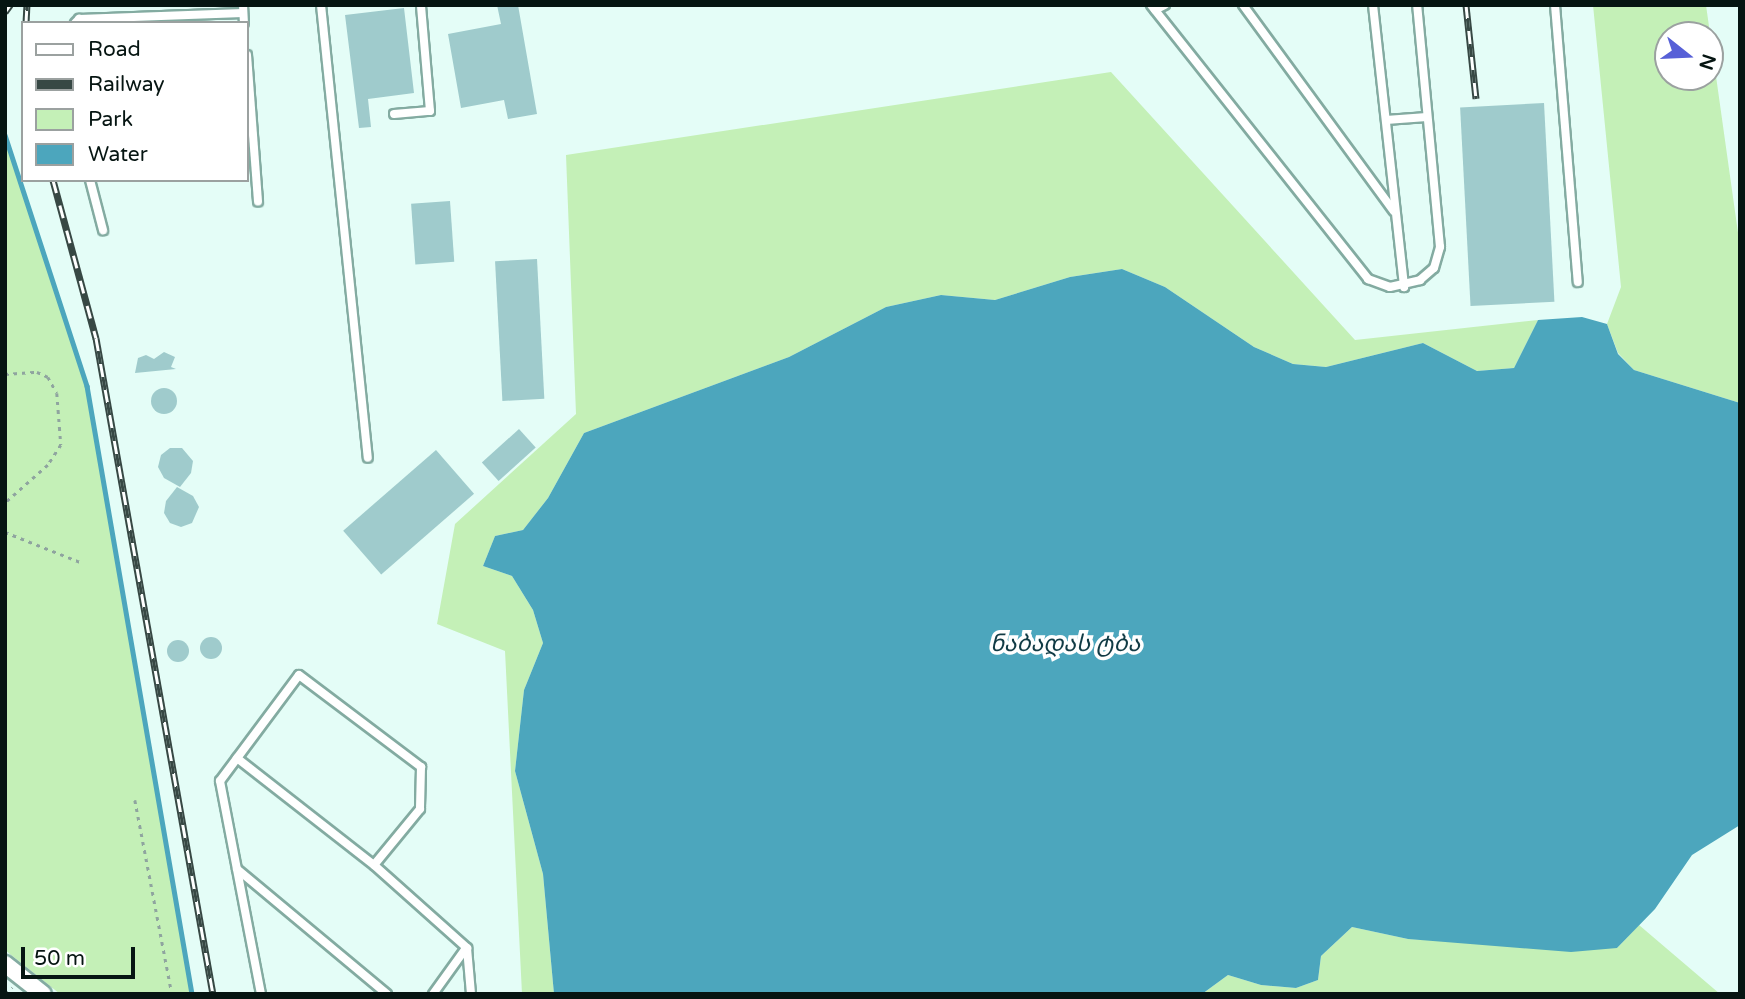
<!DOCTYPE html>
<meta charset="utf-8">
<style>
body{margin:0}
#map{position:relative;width:1745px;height:999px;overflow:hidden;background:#e4fdf7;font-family:"Varela Round","Noto Sans Georgian",sans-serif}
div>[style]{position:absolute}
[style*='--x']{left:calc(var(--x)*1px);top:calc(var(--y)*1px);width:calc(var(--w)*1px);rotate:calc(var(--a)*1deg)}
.green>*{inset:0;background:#c4f0b7}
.water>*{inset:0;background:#4ca6bd}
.stream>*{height:4.5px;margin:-2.25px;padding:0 2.25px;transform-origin:2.25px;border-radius:2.25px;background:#4ca6bd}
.building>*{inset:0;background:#9fcbcc;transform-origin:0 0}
.round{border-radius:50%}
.path>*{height:2.5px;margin-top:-1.25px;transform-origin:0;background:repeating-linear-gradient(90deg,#8fa49f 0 3.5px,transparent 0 8.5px)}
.roads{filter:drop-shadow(2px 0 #83aba1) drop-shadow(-2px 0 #83aba1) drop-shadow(0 2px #83aba1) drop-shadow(0 -2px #83aba1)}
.lane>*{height:8px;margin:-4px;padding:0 4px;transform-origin:4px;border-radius:4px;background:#fff}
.street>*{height:16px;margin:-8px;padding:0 8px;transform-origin:8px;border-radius:8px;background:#fff}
.rail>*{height:7px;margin-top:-3.5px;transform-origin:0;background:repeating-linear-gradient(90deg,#fff 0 13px,#374844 0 26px);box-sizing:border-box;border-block:2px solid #374844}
span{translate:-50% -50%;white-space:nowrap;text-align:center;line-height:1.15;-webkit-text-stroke:7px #fff;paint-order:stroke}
.water-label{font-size:23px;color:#113b45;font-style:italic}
.frame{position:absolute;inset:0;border:7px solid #061512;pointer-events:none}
.legend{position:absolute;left:21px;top:21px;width:228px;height:161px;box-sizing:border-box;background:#fff;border:2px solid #9ba1a0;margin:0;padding:9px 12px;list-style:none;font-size:21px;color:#061512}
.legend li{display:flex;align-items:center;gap:14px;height:35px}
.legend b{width:35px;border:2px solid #9ba1a0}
.north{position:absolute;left:1654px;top:21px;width:70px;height:70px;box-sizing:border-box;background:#fff;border:2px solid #9ba1a0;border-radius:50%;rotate:108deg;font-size:19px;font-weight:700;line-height:28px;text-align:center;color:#061512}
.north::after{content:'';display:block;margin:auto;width:24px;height:32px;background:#5760d7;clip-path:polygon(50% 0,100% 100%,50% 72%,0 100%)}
.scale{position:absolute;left:21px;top:947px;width:114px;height:32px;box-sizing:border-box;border:4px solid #061512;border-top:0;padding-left:9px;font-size:21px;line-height:24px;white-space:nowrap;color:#061512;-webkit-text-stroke:5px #fff;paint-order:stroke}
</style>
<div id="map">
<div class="green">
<div style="clip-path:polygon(evenodd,1593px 5px,1706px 5px,1740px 247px,1740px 403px,1634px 370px,1618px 353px,1607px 324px,1621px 287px,1593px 5px,1668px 35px,1710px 35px,1710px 77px,1668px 77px,1668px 35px)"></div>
<div style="clip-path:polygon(1111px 72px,1355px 340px,1538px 320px,1514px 368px,1477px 371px,1423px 343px,1326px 367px,1293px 364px,1254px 347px,1165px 287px,1122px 269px,1070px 277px,995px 300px,941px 295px,886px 307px,789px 357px,584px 433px,548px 498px,523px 530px,495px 536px,483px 566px,512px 576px,533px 610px,543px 643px,524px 690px,515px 771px,543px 874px,554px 994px,522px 994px,505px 651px,437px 624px,455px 524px,576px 414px,566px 155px)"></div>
<div style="clip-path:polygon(5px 135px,87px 386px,192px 994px,60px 994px,5px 950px)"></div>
<div style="clip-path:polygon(1639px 925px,1720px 994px,1202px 994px,1228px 975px,1261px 985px,1296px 988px,1318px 980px,1321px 956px,1352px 927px,1408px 939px,1617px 948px)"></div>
</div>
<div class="water">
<div style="clip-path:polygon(1122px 269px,1165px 287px,1254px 347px,1293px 364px,1326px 367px,1423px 343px,1477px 371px,1514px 368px,1538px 320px,1582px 317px,1607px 324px,1618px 354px,1634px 370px,1740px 403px,1740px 825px,1692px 855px,1655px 909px,1617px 948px,1571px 952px,1408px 939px,1352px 927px,1321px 956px,1318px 980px,1296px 988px,1261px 985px,1228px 975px,1202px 994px,554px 994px,543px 874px,515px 771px,524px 690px,543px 643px,533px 610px,512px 576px,483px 566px,495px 536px,523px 530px,548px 498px,584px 433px,789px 357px,886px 307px,941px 295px,995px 300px,1070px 277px)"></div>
</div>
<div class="stream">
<div style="--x:5;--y:135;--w:264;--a:71.9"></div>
<div style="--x:87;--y:386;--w:617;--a:80.2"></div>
</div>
<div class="building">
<div style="clip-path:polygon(497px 5px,518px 5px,537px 114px,508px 119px,504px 100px,461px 108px,448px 34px,501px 24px)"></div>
<div style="clip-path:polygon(404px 8px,414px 93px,368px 99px,371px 127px,359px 128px,345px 15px)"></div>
<div style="left:1544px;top:103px;width:199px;height:84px;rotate:87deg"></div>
<div style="left:450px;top:201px;width:61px;height:39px;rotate:86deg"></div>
<div style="left:537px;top:259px;width:140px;height:42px;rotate:87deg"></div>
<div style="clip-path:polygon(164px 352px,175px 357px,171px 367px,176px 369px,135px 373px,138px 358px,146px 355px,154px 359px)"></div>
<div class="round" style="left:151px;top:388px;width:26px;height:26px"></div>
<div style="left:519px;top:429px;width:25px;height:50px;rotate:48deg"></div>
<div style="clip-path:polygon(170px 448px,182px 448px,193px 461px,191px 473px,180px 487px,164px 478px,158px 467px,161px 455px)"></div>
<div style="left:436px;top:450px;width:58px;height:123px;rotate:49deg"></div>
<div style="clip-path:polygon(177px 487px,193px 496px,199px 507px,192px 523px,181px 527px,170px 523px,164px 513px,166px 501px)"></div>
<div class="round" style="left:200px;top:637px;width:22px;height:22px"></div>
<div class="round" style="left:167px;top:640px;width:22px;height:22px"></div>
</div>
<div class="path">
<div style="--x:5;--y:374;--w:32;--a:-4"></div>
<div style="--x:37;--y:372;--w:12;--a:24"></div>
<div style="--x:48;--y:377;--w:18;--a:61"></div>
<div style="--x:57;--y:393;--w:52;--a:85.6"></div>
<div style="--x:61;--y:445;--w:24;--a:123"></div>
<div style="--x:48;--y:465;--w:57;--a:138.5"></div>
<div style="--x:5;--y:532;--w:84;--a:21.7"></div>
<div style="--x:135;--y:800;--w:197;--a:79.2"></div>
<div style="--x:6;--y:994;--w:9;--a:-49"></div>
</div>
<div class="roads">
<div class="lane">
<div style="--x:243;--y:5;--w:18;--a:87"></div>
<div style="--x:321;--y:5;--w:455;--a:84.1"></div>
<div style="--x:1151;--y:5;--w:350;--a:51.6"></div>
<div style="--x:1368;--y:279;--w:23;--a:20"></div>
<div style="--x:1390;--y:287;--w:31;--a:-13"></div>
<div style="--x:1420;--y:280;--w:18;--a:-41"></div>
<div style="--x:1434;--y:268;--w:22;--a:-74"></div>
<div style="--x:1440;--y:247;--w:243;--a:-95.4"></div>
<div style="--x:1243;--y:5;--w:255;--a:53.8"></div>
<div style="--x:1373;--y:5;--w:284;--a:83.7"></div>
<div style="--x:1555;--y:5;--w:278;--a:85.3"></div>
<div style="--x:1155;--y:10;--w:11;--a:-27"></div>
<div style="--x:75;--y:23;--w:6;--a:-45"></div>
<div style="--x:79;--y:19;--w:164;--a:-2.1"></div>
<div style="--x:247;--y:55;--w:147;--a:85.7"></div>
<div style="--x:394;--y:114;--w:36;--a:-5"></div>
<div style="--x:430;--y:111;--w:106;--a:-94.9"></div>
<div style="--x:1386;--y:120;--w:41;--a:-4.2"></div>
<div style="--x:90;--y:180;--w:52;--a:75.4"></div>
<div style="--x:237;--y:758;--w:174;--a:38"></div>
<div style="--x:374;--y:865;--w:125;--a:41.7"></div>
<div style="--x:467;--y:948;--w:46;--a:85"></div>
<div style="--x:237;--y:869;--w:195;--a:39.8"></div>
<div style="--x:261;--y:994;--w:217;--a:-100.9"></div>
<div style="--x:220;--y:781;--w:132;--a:-53.3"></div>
<div style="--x:299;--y:675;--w:153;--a:37"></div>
<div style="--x:421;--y:767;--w:42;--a:91.4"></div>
<div style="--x:420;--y:809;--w:72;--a:129.4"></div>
<div style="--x:433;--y:994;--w:57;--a:-54.3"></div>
</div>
<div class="street">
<div style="--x:5;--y:964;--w:48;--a:38.3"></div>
</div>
</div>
<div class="rail">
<div style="--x:1466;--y:5;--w:94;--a:83.9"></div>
<div style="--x:5;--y:12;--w:9;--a:-54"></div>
<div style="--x:26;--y:23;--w:18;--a:-87"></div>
<div style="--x:53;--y:180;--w:164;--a:74.8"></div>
<div style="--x:96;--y:338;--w:666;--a:79.89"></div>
</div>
<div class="water-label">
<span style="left:1065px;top:644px">ნაბადას ტბა</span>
</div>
<div class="frame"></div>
<ul class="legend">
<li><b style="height:9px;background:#fff"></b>Road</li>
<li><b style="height:9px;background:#374844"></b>Railway</li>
<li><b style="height:19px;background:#c4f0b7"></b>Park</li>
<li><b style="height:19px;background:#4ca6bd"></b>Water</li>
</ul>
<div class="north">N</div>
<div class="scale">50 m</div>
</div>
